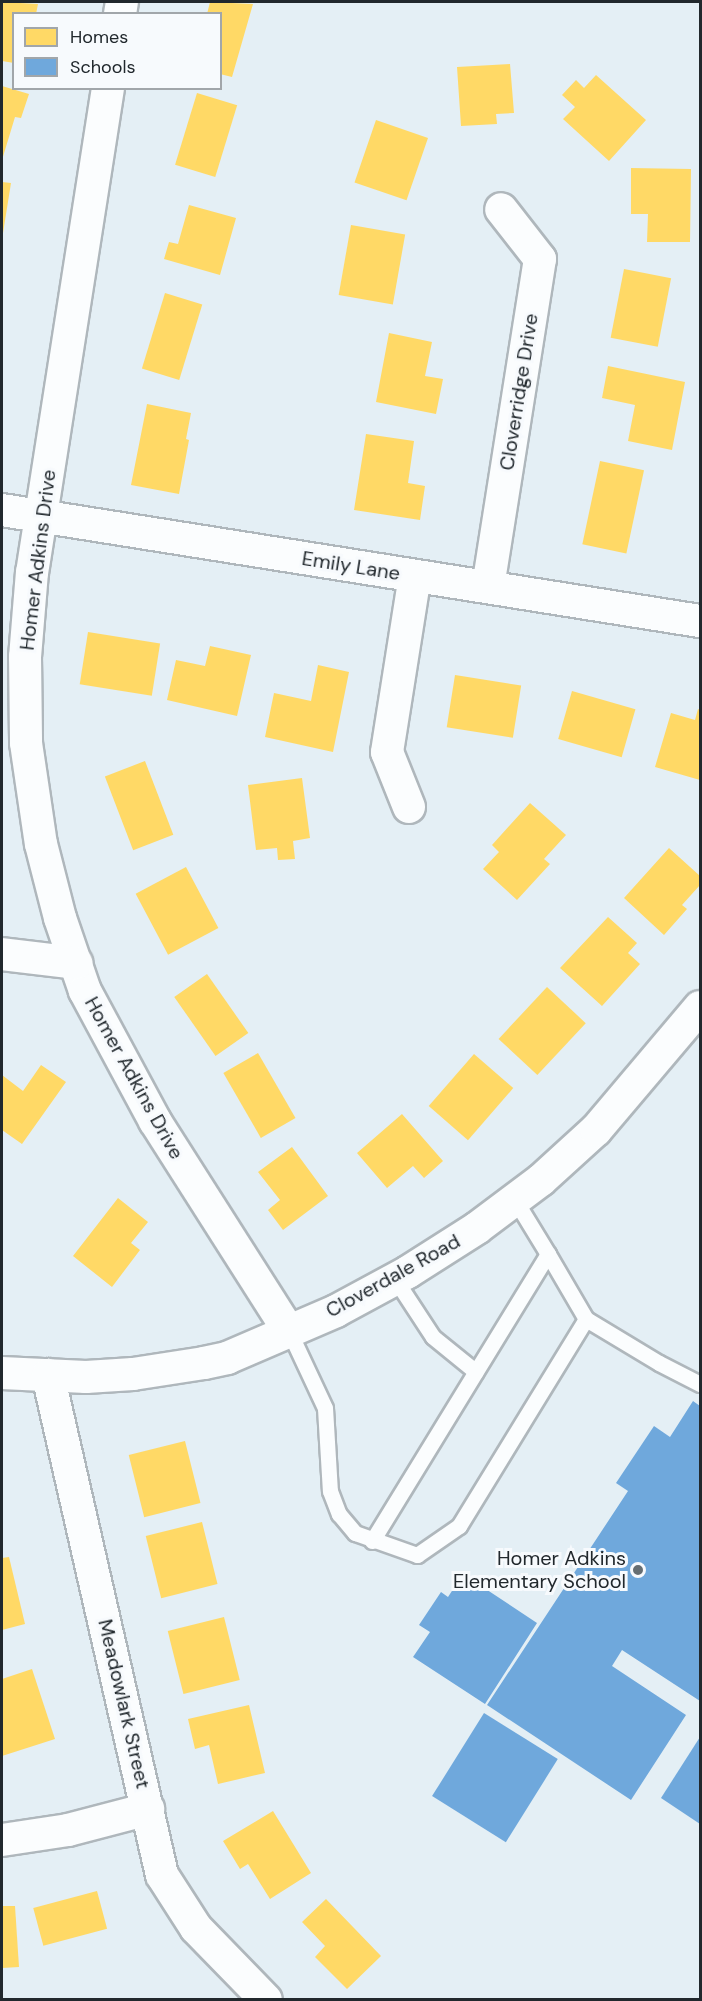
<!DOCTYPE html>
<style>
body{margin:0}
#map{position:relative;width:702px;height:2001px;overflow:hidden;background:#e4eff5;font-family:"DM Sans",sans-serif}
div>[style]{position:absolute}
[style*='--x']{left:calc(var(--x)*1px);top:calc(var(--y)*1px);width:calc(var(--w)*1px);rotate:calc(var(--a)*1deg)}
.homes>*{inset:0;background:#ffd966;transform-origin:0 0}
.schools>*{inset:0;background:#6fa8dc;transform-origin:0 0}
.roads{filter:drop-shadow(2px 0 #afb7bc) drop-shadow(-2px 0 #afb7bc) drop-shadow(0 2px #afb7bc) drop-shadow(0 -2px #afb7bc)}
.lane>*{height:15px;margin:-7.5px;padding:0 7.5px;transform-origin:7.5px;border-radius:7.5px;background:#fbfdfe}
.street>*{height:32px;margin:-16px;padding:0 16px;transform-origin:16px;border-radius:16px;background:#fbfdfe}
.dots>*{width:16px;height:16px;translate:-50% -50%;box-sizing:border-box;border:3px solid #f7fafd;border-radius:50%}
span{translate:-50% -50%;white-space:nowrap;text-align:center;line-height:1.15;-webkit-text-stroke:6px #f7fafd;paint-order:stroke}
.street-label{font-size:20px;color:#21282d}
.poi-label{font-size:20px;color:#21282d}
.right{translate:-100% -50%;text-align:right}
.frame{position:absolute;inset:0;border:3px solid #21282d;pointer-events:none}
.legend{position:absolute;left:12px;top:12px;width:210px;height:78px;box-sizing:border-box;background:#f7fafd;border:2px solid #a1a6aa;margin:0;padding:8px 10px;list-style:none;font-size:18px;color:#21282d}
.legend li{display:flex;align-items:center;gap:12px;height:30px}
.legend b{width:30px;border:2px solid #a1a6aa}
</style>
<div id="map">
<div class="homes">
<div style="clip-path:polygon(2px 2px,38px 4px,36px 14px,14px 14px,14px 63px,2px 61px)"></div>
<div style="clip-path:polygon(210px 2px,253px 4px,232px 77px,220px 74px,220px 14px,207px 14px)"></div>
<div style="clip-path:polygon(510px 64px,514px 113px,496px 114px,497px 124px,461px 126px,457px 67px)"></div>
<div style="clip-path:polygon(596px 75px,646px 120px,609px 161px,563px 119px,575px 107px,562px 95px,576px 80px,584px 88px)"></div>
<div style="clip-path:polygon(2px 86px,29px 94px,21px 118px,15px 117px,2px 160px)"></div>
<div style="left:197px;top:93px;width:42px;height:75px;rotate:17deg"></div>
<div style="left:376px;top:120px;width:55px;height:66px;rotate:19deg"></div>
<div style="clip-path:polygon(631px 168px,691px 169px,690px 242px,647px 242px,648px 214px,631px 214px)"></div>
<div style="clip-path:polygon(2px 182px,11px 183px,3px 233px,2px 233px)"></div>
<div style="clip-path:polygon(189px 205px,236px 218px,220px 275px,164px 259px,169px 242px,178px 244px)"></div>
<div style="left:351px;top:225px;width:55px;height:71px;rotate:10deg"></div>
<div style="left:624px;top:269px;width:48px;height:70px;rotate:11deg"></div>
<div style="left:165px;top:293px;width:39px;height:79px;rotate:17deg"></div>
<div style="clip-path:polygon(389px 333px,432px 342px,425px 376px,443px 379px,436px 414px,376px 402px)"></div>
<div style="clip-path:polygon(608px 366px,685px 382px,672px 450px,628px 441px,635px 405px,602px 398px)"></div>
<div style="clip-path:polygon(147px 404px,191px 413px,186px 439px,189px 440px,179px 494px,131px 485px)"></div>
<div style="clip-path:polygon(366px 434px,414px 441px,408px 483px,425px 486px,420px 520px,354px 510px)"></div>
<div style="left:600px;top:461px;width:45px;height:85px;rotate:12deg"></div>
<div style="left:88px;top:632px;width:73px;height:53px;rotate:9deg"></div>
<div style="clip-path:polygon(210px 646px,251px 655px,237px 716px,167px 700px,176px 660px,205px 666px)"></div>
<div style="clip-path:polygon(318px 665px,349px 672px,333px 752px,265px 737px,274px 693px,311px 701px)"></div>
<div style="left:455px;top:675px;width:67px;height:53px;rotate:9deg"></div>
<div style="left:572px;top:691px;width:66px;height:50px;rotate:16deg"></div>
<div style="clip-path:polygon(698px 709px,700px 710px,700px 780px,655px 767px,671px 713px,695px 720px)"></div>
<div style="left:145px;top:761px;width:79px;height:43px;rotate:69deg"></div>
<div style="clip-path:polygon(302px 778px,310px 838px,293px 841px,295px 859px,278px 860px,277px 848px,256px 850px,248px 785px)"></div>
<div style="clip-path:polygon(530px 803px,566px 835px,544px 859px,550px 864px,517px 900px,483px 869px,499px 852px,492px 845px)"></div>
<div style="clip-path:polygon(669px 848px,700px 876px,700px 885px,682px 905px,687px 909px,664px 935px,624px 898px)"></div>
<div style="left:186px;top:867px;width:69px;height:57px;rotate:62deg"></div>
<div style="clip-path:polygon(608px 917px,637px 943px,628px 953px,640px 964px,602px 1006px,560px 968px)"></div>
<div style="left:207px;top:974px;width:72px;height:40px;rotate:55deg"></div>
<div style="left:547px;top:987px;width:53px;height:71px;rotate:43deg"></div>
<div style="left:258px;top:1053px;width:75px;height:40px;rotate:60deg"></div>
<div style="left:474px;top:1054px;width:52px;height:69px;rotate:41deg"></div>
<div style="clip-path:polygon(41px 1065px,66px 1082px,22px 1144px,2px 1130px,2px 1075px,23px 1091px)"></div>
<div style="clip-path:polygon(402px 1114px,443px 1161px,424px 1178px,413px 1166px,387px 1188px,357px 1153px)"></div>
<div style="clip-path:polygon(292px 1147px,328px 1196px,283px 1230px,268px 1210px,280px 1200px,258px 1172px)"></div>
<div style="clip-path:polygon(118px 1198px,148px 1222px,131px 1243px,140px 1250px,112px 1287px,73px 1256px)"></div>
<div style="left:185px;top:1441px;width:64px;height:58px;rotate:76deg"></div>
<div style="left:202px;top:1522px;width:64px;height:58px;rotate:76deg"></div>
<div style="clip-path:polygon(9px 1557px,25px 1624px,2px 1630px,2px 1558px)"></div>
<div style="left:224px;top:1617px;width:65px;height:58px;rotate:76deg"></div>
<div style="clip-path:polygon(32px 1669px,55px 1739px,2px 1756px,2px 1679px)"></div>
<div style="clip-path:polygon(249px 1705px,265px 1773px,218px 1784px,209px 1745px,195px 1749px,188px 1719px)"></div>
<div style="clip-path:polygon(273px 1811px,311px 1873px,270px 1899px,248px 1864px,240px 1869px,223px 1841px)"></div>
<div style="left:97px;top:1891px;width:39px;height:66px;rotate:75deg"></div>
<div style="clip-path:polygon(326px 1899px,381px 1956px,347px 1989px,315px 1957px,325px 1946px,302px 1922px)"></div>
<div style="clip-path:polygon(2px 1906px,15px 1906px,19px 1967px,2px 1968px)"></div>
</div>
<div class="schools">
<div style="clip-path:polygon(693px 1401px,700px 1406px,700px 1701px,622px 1650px,612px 1666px,686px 1715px,631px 1800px,487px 1705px,628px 1491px,616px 1483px,654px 1426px,670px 1437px)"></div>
<div style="clip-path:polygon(463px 1574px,537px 1623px,485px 1704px,413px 1657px,430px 1632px,419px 1625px,441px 1592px,448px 1597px)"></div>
<div style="left:484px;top:1713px;width:87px;height:98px;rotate:32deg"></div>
<div style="clip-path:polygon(700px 1737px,700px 1824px,661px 1798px)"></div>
</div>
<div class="roads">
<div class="lane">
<div style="--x:395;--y:1279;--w:69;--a:56.8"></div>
<div style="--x:433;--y:1337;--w:55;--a:39.1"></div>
<div style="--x:586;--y:1319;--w:85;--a:31.1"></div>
<div style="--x:659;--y:1363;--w:46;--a:27.1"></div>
<div style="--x:289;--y:1331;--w:85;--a:64.9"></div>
<div style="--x:325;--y:1408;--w:83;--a:86.6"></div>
<div style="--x:330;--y:1491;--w:25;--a:69"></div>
<div style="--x:339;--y:1514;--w:25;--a:50"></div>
<div style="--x:355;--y:1533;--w:66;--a:19.5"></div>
<div style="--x:417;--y:1555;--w:51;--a:-34.6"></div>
<div style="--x:459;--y:1526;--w:243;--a:-58.5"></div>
<div style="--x:586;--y:1319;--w:75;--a:-120.3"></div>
<div style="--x:372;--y:1541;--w:337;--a:-58.5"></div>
<div style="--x:548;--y:1254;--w:63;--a:-121.4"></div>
</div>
<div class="street">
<div style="--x:120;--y:14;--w:12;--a:-81"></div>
<div style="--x:108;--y:88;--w:490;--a:98.9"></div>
<div style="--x:32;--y:572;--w:85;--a:94.7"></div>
<div style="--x:25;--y:657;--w:86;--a:89.3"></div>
<div style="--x:26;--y:743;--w:102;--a:81.6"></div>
<div style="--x:41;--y:844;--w:76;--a:75.6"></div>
<div style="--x:60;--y:918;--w:77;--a:71.1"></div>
<div style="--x:85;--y:991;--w:148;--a:61.7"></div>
<div style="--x:155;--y:1121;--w:249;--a:57.5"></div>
<div style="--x:2;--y:510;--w:707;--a:9.04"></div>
<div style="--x:488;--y:587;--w:332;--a:-81"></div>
<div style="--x:540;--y:259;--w:63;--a:-128"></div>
<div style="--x:409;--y:807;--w:59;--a:-111.8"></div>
<div style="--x:387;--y:752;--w:178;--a:-81"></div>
<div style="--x:2;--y:954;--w:75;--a:6.9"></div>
<div style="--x:2;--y:1373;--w:84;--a:2.7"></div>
<div style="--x:86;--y:1377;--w:47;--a:-3.7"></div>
<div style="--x:133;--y:1374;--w:72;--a:-8.8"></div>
<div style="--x:204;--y:1363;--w:24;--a:-12"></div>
<div style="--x:227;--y:1358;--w:119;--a:-23.3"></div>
<div style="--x:336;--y:1311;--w:82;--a:-28.4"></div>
<div style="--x:408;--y:1272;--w:82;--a:-32.5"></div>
<div style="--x:477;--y:1228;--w:80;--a:-36.9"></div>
<div style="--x:541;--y:1180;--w:74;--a:-42.3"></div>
<div style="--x:596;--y:1130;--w:161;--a:-49.8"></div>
<div style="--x:48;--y:1375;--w:513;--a:77.16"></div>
<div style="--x:162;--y:1875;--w:63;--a:57.3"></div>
<div style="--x:196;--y:1928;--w:100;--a:45.8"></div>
<div style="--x:2;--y:1840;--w:67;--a:-8.6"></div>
<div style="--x:68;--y:1830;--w:83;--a:-14.7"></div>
</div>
</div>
<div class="dots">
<div style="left:638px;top:1570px;background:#656e73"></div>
</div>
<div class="street-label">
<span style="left:519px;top:392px;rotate:-81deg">Cloverridge Drive</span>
<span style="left:38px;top:560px;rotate:-83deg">Homer Adkins Drive</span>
<span style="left:351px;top:566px;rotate:9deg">Emily Lane</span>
<span style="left:134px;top:1078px;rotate:61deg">Homer Adkins Drive</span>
<span style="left:393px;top:1276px;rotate:-29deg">Cloverdale Road</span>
<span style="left:124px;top:1704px;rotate:77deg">Meadowlark Street</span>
</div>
<div class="poi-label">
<span class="right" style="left:626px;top:1570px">Homer Adkins<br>Elementary School</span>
</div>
<div class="frame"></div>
<ul class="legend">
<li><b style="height:16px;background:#ffd966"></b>Homes</li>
<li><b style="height:16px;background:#6fa8dc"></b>Schools</li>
</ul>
</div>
